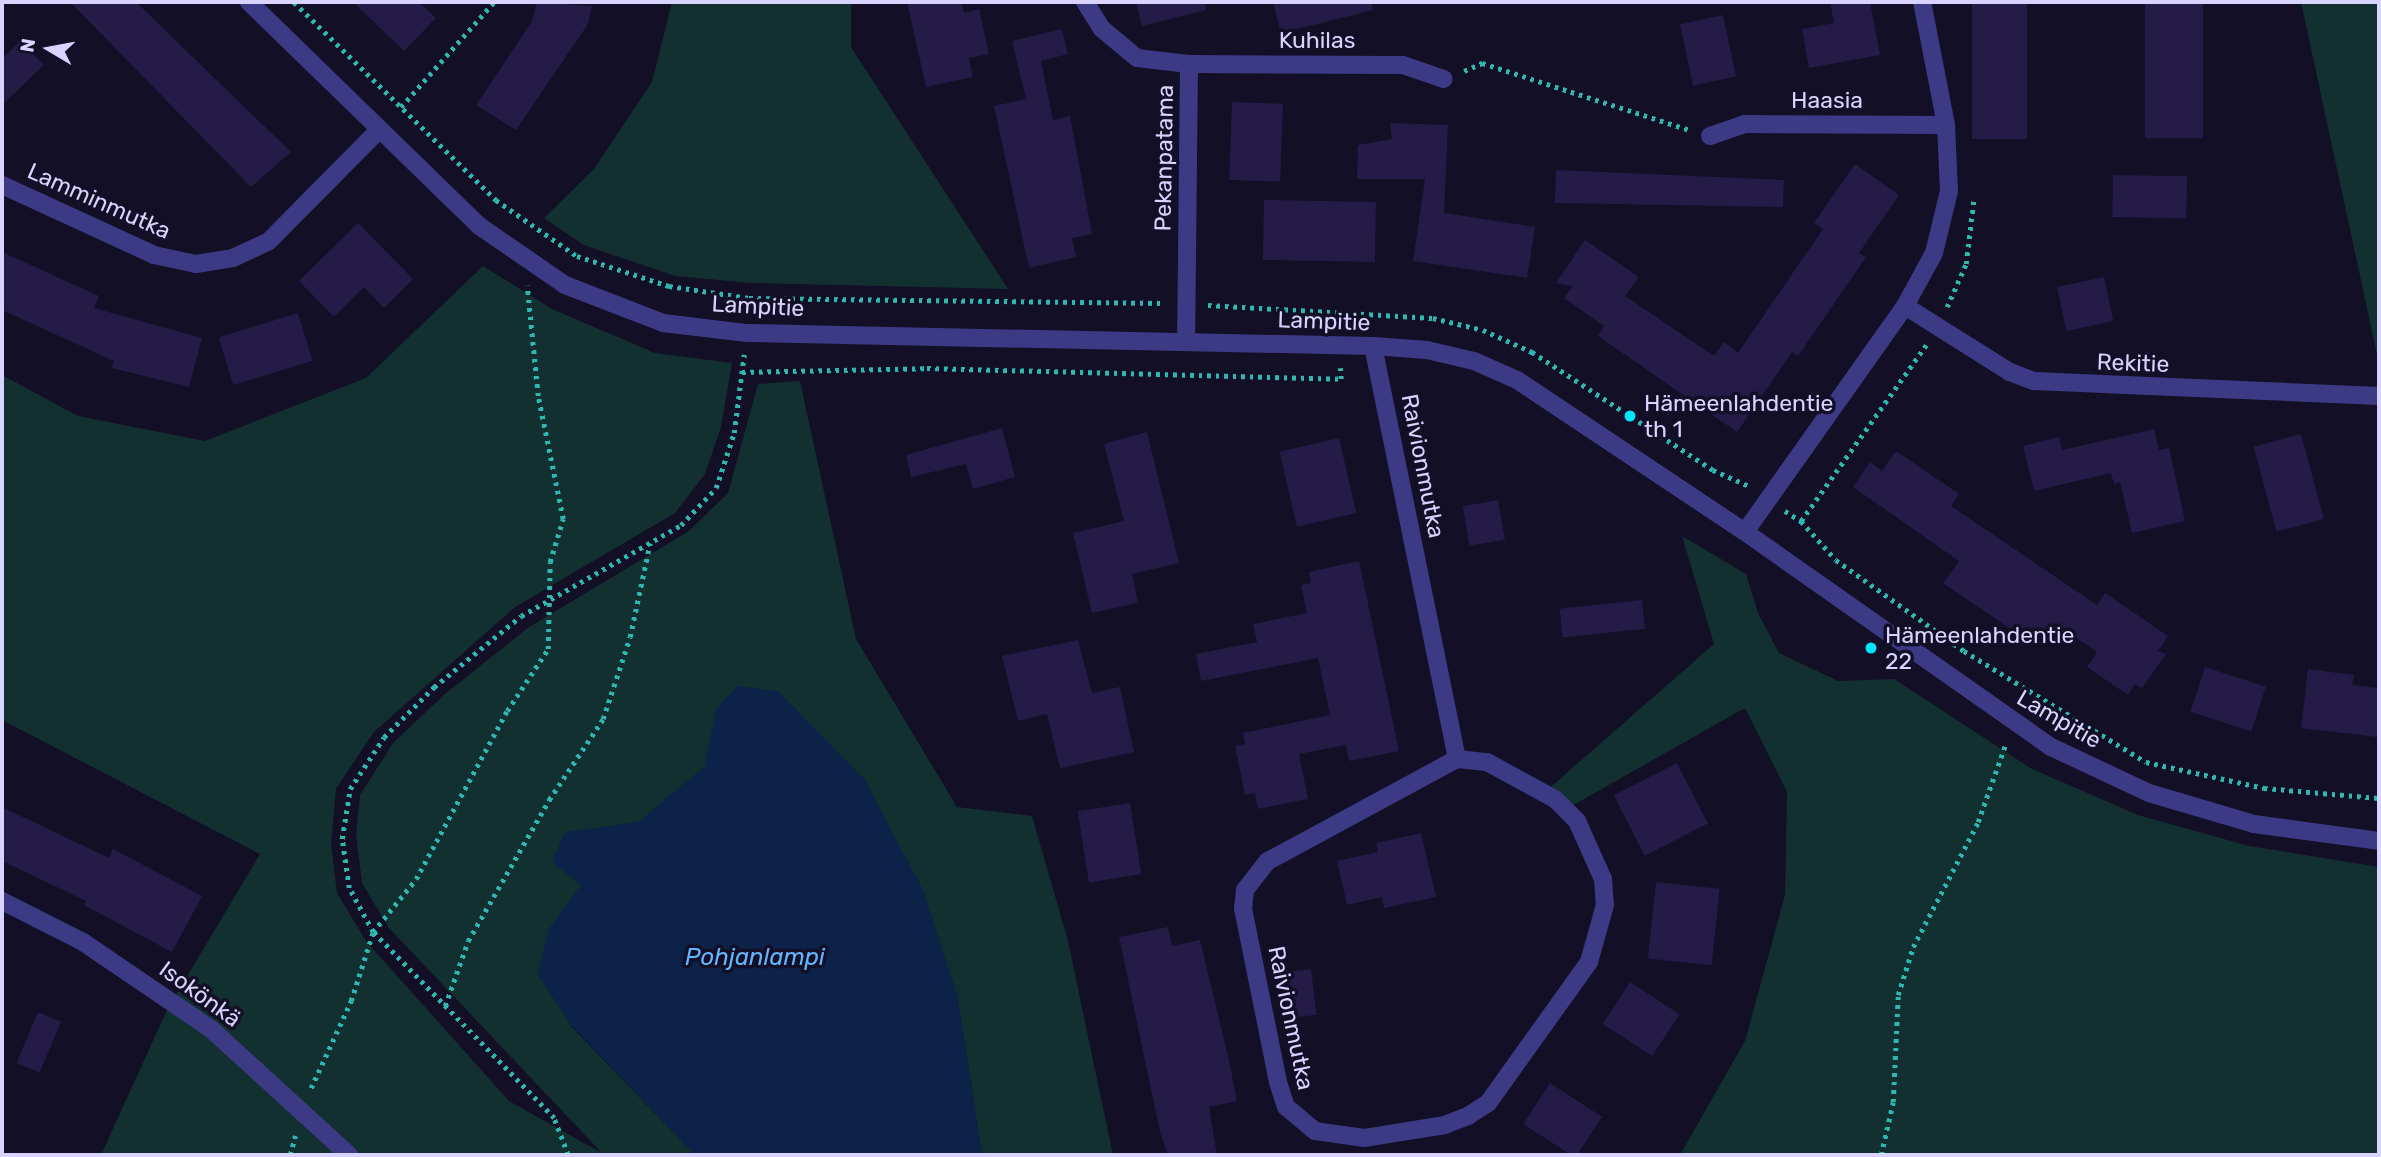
<!DOCTYPE html>
<meta charset="utf-8">
<style>
body{margin:0}
#map{position:relative;width:2381px;height:1157px;overflow:hidden;background:#130f26;font-family:Rubik,sans-serif}
div>[style]{position:absolute}
[style*='--x']{left:calc(var(--x)*1px);top:calc(var(--y)*1px);width:calc(var(--w)*1px);rotate:calc(var(--a)*1deg)}
.green>*{inset:0;background:#12302f}
.water>*{inset:0;background:#0c2248}
.building>*{inset:0;background:#241b47;transform-origin:0 0}
.path>*{height:4.5px;margin-top:-2.25px;transform-origin:0;background:repeating-linear-gradient(90deg,#2fb8b0 0 3.5px,transparent 0 8.5px)}
.minor>*{height:18px;margin:-9px;padding:0 9px;transform-origin:9px;border-radius:9px;background:#3d3a85}
.dots>*{width:19px;height:19px;translate:-50% -50%;box-sizing:border-box;border:4px solid #130f26;border-radius:50%}
span{translate:-50% -50%;white-space:nowrap;text-align:center;line-height:1.15;-webkit-text-stroke:7px #130f26;paint-order:stroke}
.street-label{font-size:23px;color:#d9d4ff}
.poi-label{font-size:23px;color:#d9d4ff}
.left{translate:0 -50%;text-align:left}
.water-label{font-size:24px;color:#62b6ff;font-style:italic}
.frame{position:absolute;inset:0;border:4px solid #d9d4ff;pointer-events:none}
.north{position:absolute;left:14px;top:14px;width:70px;height:70px;-webkit-text-stroke:5px #130f26;paint-order:stroke;rotate:280deg;font-size:19px;font-weight:700;line-height:28px;text-align:center;color:#d9d4ff}
.north::after{content:'';display:block;margin:auto;width:24px;height:32px;background:#d9d4ff;clip-path:polygon(50% 0,100% 100%,50% 72%,0 100%)}
</style>
<div id="map">
<div class="green">
<div style="clip-path:polygon(672px 2px,851px 2px,851px 47px,1008px 289px,751px 283px,675px 276px,584px 245px,544px 218px,594px 169px,652px 82px)"></div>
<div style="clip-path:polygon(2301px 2px,2379px 2px,2379px 364px)"></div>
<div style="clip-path:polygon(483px 266px,552px 309px,655px 353px,732px 363px,721px 427px,705px 474px,675px 513px,515px 607px,374px 732px,336px 789px,331px 843px,337px 893px,366px 941px,509px 1101px,602px 1153px,389px 928px,362px 883px,356px 834px,360px 795px,393px 743px,445px 694px,529px 627px,689px 531px,728px 493px,758px 384px,800px 381px,856px 639px,957px 807px,1032px 816px,1068px 941px,1113px 1155px,982px 1155px,957px 994px,571px 1026px,695px 1155px,101px 1155px,167px 1010px,260px 854px,2px 720px,2px 375px,78px 416px,205px 441px,366px 378px)"></div>
<div style="clip-path:polygon(1682px 536px,1746px 574px,1758px 613px,1779px 653px,1838px 681px,1894px 679px,2032px 769px,2138px 815px,2249px 846px,2379px 867px,2379px 1155px,1680px 1155px,1745px 1041px,1785px 895px,1787px 792px,1745px 708px,1568px 808px,1546px 791px,1714px 644px)"></div>
</div>
<div class="water">
<div style="clip-path:polygon(737px 686px,778px 691px,865px 780px,923px 890px,957px 994px,982px 1155px,695px 1155px,571px 1025px,538px 975px,548px 930px,581px 885px,552px 862px,565px 832px,638px 822px,705px 766px,716px 709px)"></div>
</div>
<div class="building">
<div style="clip-path:polygon(70px 2px,136px 2px,291px 152px,251px 187px)"></div>
<div style="clip-path:polygon(353px 2px,419px 2px,436px 18px,404px 51px)"></div>
<div style="clip-path:polygon(537px 2px,592px 6px,588px 24px,516px 130px,476px 105px,532px 21px)"></div>
<div style="clip-path:polygon(907px 2px,961px 2px,964px 13px,979px 9px,989px 54px,969px 58px,973px 77px,926px 87px)"></div>
<div style="clip-path:polygon(1136px 2px,1205px 2px,1206px 10px,1142px 26px)"></div>
<div style="clip-path:polygon(1273px 2px,1372px 2px,1373px 10px,1281px 33px)"></div>
<div style="clip-path:polygon(1830px 2px,1870px 2px,1880px 55px,1809px 68px,1802px 29px,1834px 23px)"></div>
<div style="left:1972px;top:2px;width:55px;height:137px"></div>
<div style="left:2145px;top:2px;width:58px;height:136px"></div>
<div style="left:1723px;top:15px;width:63px;height:44px;rotate:78deg"></div>
<div style="clip-path:polygon(1062px 29px,1068px 54px,1041px 61px,1053px 120px,1070px 116px,1092px 234px,1072px 238px,1076px 257px,1029px 268px,994px 106px,1026px 99px,1012px 41px)"></div>
<div style="clip-path:polygon(20px 41px,44px 65px,2px 105px,2px 59px)"></div>
<div style="left:1232px;top:102px;width:51px;height:78px;rotate:2deg"></div>
<div style="clip-path:polygon(1390px 123px,1448px 125px,1444px 213px,1535px 227px,1527px 278px,1413px 261px,1425px 179px,1357px 179px,1358px 145px,1392px 139px)"></div>
<div style="clip-path:polygon(1855px 164px,1899px 195px,1859px 253px,1866px 257px,1798px 356px,1792px 352px,1737px 432px,1598px 336px,1604px 326px,1564px 298px,1573px 286px,1556px 283px,1585px 240px,1639px 277px,1625px 296px,1714px 356px,1724px 342px,1738px 353px,1823px 229px,1814px 223px)"></div>
<div style="clip-path:polygon(1556px 170px,1784px 180px,1783px 207px,1555px 203px)"></div>
<div style="left:2113px;top:175px;width:74px;height:42px;rotate:1deg"></div>
<div style="left:1264px;top:200px;width:112px;height:60px;rotate:1deg"></div>
<div style="clip-path:polygon(358px 223px,413px 279px,384px 308px,364px 287px,334px 317px,299px 281px)"></div>
<div style="clip-path:polygon(2px 252px,99px 296px,94px 308px,202px 338px,189px 387px,112px 368px,114px 361px,2px 310px)"></div>
<div style="left:2104px;top:277px;width:45px;height:48px;rotate:78deg"></div>
<div style="left:298px;top:313px;width:50px;height:83px;rotate:73deg"></div>
<div style="clip-path:polygon(1002px 428px,1015px 477px,973px 489px,966px 464px,911px 477px,906px 455px)"></div>
<div style="clip-path:polygon(2154px 429px,2159px 450px,2169px 448px,2185px 521px,2132px 533px,2120px 482px,2114px 484px,2111px 473px,2034px 491px,2023px 446px,2059px 437px,2062px 450px)"></div>
<div style="clip-path:polygon(1147px 432px,1179px 563px,1132px 574px,1138px 603px,1092px 613px,1073px 533px,1124px 521px,1104px 444px)"></div>
<div style="left:2301px;top:434px;width:88px;height:49px;rotate:75deg"></div>
<div style="left:1339px;top:438px;width:77px;height:61px;rotate:77deg"></div>
<div style="clip-path:polygon(1896px 451px,1959px 494px,1951px 506px,2097px 605px,2105px 593px,2168px 636px,2158px 651px,2166px 654px,2142px 688px,2135px 684px,2128px 695px,2087px 667px,2097px 652px,2054px 623px,2037px 647px,1943px 583px,1959px 561px,1853px 487px,1870px 462px,1882px 471px)"></div>
<div style="left:1498px;top:500px;width:40px;height:36px;rotate:80deg"></div>
<div style="clip-path:polygon(1359px 561px,1399px 751px,1349px 761px,1346px 745px,1299px 754px,1308px 799px,1258px 809px,1255px 793px,1245px 795px,1235px 746px,1245px 744px,1243px 733px,1330px 715px,1318px 658px,1201px 681px,1196px 654px,1257px 642px,1253px 624px,1307px 613px,1301px 585px,1311px 583px,1309px 572px)"></div>
<div style="left:1642px;top:600px;width:29px;height:83px;rotate:84deg"></div>
<div style="clip-path:polygon(1078px 640px,1092px 693px,1120px 687px,1134px 752px,1060px 768px,1047px 714px,1018px 721px,1002px 656px)"></div>
<div style="left:2205px;top:667px;width:64px;height:47px;rotate:18deg"></div>
<div style="clip-path:polygon(2308px 669px,2354px 675px,2352px 685px,2379px 688px,2377px 737px,2301px 728px)"></div>
<div style="left:1677px;top:763px;width:68px;height:71px;rotate:63deg"></div>
<div style="left:1130px;top:803px;width:72px;height:53px;rotate:81deg"></div>
<div style="clip-path:polygon(2px 807px,109px 858px,113px 849px,202px 896px,172px 952px,84px 905px,86px 901px,2px 861px)"></div>
<div style="clip-path:polygon(1421px 833px,1436px 897px,1384px 908px,1382px 897px,1347px 905px,1337px 861px,1378px 852px,1376px 843px)"></div>
<div style="left:1656px;top:882px;width:64px;height:77px;rotate:6deg"></div>
<div style="clip-path:polygon(1168px 927px,1172px 946px,1200px 940px,1229px 1060px,1237px 1101px,1209px 1107px,1217px 1155px,1168px 1155px,1160px 1132px,1119px 937px)"></div>
<div style="left:1311px;top:969px;width:46px;height:25px;rotate:83deg"></div>
<div style="left:1630px;top:982px;width:59px;height:50px;rotate:33deg"></div>
<div style="left:38px;top:1012px;width:25px;height:55px;rotate:23deg"></div>
<div style="left:1550px;top:1083px;width:62px;height:49px;rotate:33deg"></div>
</div>
<div class="path">
<div style="--x:294;--y:2;--w:283;--a:44.4"></div>
<div style="--x:496;--y:200;--w:98;--a:34.7"></div>
<div style="--x:577;--y:256;--w:97;--a:18.1"></div>
<div style="--x:669;--y:286;--w:81;--a:8.5"></div>
<div style="--x:749;--y:298;--w:415;--a:0.7"></div>
<div style="--x:1464;--y:71;--w:20;--a:-24"></div>
<div style="--x:1482;--y:63;--w:218;--a:17.9"></div>
<div style="--x:401;--y:107;--w:140;--a:-48.5"></div>
<div style="--x:1208;--y:305;--w:225;--a:3.3"></div>
<div style="--x:1433;--y:318;--w:51;--a:13.5"></div>
<div style="--x:1483;--y:330;--w:54;--a:24.2"></div>
<div style="--x:1532;--y:352;--w:216;--a:33.1"></div>
<div style="--x:1713;--y:470;--w:39;--a:24"></div>
<div style="--x:1947;--y:307;--w:47;--a:-66.2"></div>
<div style="--x:1966;--y:264;--w:67;--a:-83.2"></div>
<div style="--x:742;--y:372;--w:185;--a:-1.2"></div>
<div style="--x:927;--y:368;--w:414;--a:1.5"></div>
<div style="--x:1341;--y:379;--w:11;--a:-95"></div>
<div style="--x:1785;--y:511;--w:19;--a:32"></div>
<div style="--x:1801;--y:521;--w:52;--a:48.1"></div>
<div style="--x:1836;--y:560;--w:157;--a:35.4"></div>
<div style="--x:1964;--y:651;--w:213;--a:31.4"></div>
<div style="--x:2146;--y:762;--w:121;--a:12.4"></div>
<div style="--x:2264;--y:788;--w:115;--a:5"></div>
<div style="--x:1801;--y:521;--w:216;--a:-54.6"></div>
<div style="--x:445;--y:1006;--w:69;--a:-70.5"></div>
<div style="--x:468;--y:941;--w:163;--a:-60.1"></div>
<div style="--x:549;--y:800;--w:97;--a:-56.3"></div>
<div style="--x:603;--y:719;--w:86;--a:-71.8"></div>
<div style="--x:630;--y:637;--w:96;--a:-78"></div>
<div style="--x:311;--y:1088;--w:96;--a:-65.3"></div>
<div style="--x:351;--y:1001;--w:72;--a:-72.3"></div>
<div style="--x:373;--y:932;--w:68;--a:-50.9"></div>
<div style="--x:416;--y:879;--w:191;--a:-61.6"></div>
<div style="--x:507;--y:711;--w:74;--a:-56.5"></div>
<div style="--x:548;--y:649;--w:87;--a:-88.7"></div>
<div style="--x:550;--y:562;--w:45;--a:-73.2"></div>
<div style="--x:563;--y:519;--w:126;--a:-101.5"></div>
<div style="--x:538;--y:396;--w:111;--a:-95.7"></div>
<div style="--x:290;--y:1155;--w:20;--a:-75"></div>
<div style="--x:568;--y:1155;--w:40;--a:-111"></div>
<div style="--x:554;--y:1118;--w:260;--a:-134.2"></div>
<div style="--x:373;--y:932;--w:50;--a:-118.6"></div>
<div style="--x:349;--y:888;--w:49;--a:-98.1"></div>
<div style="--x:342;--y:839;--w:51;--a:-80.9"></div>
<div style="--x:350;--y:789;--w:62;--a:-56.8"></div>
<div style="--x:384;--y:737;--w:71;--a:-45"></div>
<div style="--x:434;--y:687;--w:112;--a:-39.2"></div>
<div style="--x:521;--y:616;--w:184;--a:-29.6"></div>
<div style="--x:681;--y:525;--w:51;--a:-46.6"></div>
<div style="--x:716;--y:488;--w:58;--a:-71.9"></div>
<div style="--x:734;--y:433;--w:79;--a:-82.7"></div>
<div style="--x:1881;--y:1155;--w:54;--a:-77.2"></div>
<div style="--x:1893;--y:1102;--w:107;--a:-87.3"></div>
<div style="--x:1898;--y:995;--w:50;--a:-72.6"></div>
<div style="--x:1913;--y:947;--w:141;--a:-62.5"></div>
<div style="--x:1978;--y:822;--w:84;--a:-70.5"></div>
</div>
<div class="minor">
<div style="--x:249;--y:2;--w:320;--a:44.2"></div>
<div style="--x:478;--y:225;--w:106;--a:34.6"></div>
<div style="--x:565;--y:285;--w:105;--a:21.2"></div>
<div style="--x:663;--y:323;--w:85;--a:6.8"></div>
<div style="--x:747;--y:333;--w:626;--a:1.19"></div>
<div style="--x:1373;--y:346;--w:54;--a:4.2"></div>
<div style="--x:1427;--y:350;--w:48;--a:13.2"></div>
<div style="--x:1474;--y:361;--w:47;--a:23.8"></div>
<div style="--x:1517;--y:380;--w:274;--a:33.7"></div>
<div style="--x:1745;--y:532;--w:374;--a:35.1"></div>
<div style="--x:2051;--y:747;--w:108;--a:25.1"></div>
<div style="--x:2149;--y:793;--w:109;--a:16.4"></div>
<div style="--x:2254;--y:824;--w:126;--a:7.7"></div>
<div style="--x:1085;--y:2;--w:31;--a:58"></div>
<div style="--x:1101;--y:28;--w:47;--a:39.8"></div>
<div style="--x:1137;--y:58;--w:52;--a:6.6"></div>
<div style="--x:1189;--y:64;--w:277;--a:90.6"></div>
<div style="--x:1189;--y:64;--w:214;--a:0.3"></div>
<div style="--x:1403;--y:65;--w:43;--a:18.9"></div>
<div style="--x:1710;--y:136;--w:36;--a:-19"></div>
<div style="--x:1744;--y:124;--w:202;--a:0.3"></div>
<div style="--x:2;--y:185;--w:167;--a:24.7"></div>
<div style="--x:154;--y:255;--w:43;--a:12.1"></div>
<div style="--x:196;--y:264;--w:37;--a:-9"></div>
<div style="--x:233;--y:258;--w:38;--a:-25"></div>
<div style="--x:268;--y:242;--w:156;--a:-45.3"></div>
<div style="--x:1905;--y:306;--w:124;--a:32.2"></div>
<div style="--x:2010;--y:372;--w:26;--a:21"></div>
<div style="--x:2034;--y:381;--w:345;--a:2.5"></div>
<div style="--x:1373;--y:346;--w:421;--a:78.5"></div>
<div style="--x:1745;--y:532;--w:277;--a:-54.7"></div>
<div style="--x:1905;--y:306;--w:60;--a:-61.3"></div>
<div style="--x:1934;--y:253;--w:64;--a:-76.4"></div>
<div style="--x:1949;--y:191;--w:66;--a:-92.6"></div>
<div style="--x:1946;--y:125;--w:125;--a:-101"></div>
<div style="--x:1457;--y:759;--w:30;--a:6"></div>
<div style="--x:1487;--y:762;--w:77;--a:28.6"></div>
<div style="--x:1555;--y:799;--w:31;--a:45"></div>
<div style="--x:1577;--y:821;--w:64;--a:65.9"></div>
<div style="--x:1603;--y:879;--w:26;--a:86"></div>
<div style="--x:1605;--y:905;--w:59;--a:105.7"></div>
<div style="--x:1589;--y:962;--w:173;--a:125.6"></div>
<div style="--x:1488;--y:1103;--w:24;--a:147"></div>
<div style="--x:1468;--y:1116;--w:25;--a:159"></div>
<div style="--x:1445;--y:1125;--w:81;--a:170.8"></div>
<div style="--x:1365;--y:1138;--w:50;--a:-172"></div>
<div style="--x:1315;--y:1131;--w:38;--a:-140"></div>
<div style="--x:1286;--y:1107;--w:26;--a:-108"></div>
<div style="--x:1278;--y:1082;--w:177;--a:-101.4"></div>
<div style="--x:1243;--y:909;--w:19;--a:-84"></div>
<div style="--x:1245;--y:890;--w:37;--a:-52"></div>
<div style="--x:1268;--y:861;--w:215;--a:-28.4"></div>
<div style="--x:2;--y:901;--w:91;--a:26.8"></div>
<div style="--x:83;--y:942;--w:155;--a:34.2"></div>
<div style="--x:211;--y:1029;--w:187;--a:42.4"></div>
</div>
<div class="dots">
<div style="left:1630px;top:416px;background:#00e5ff"></div>
<div style="left:1871px;top:648px;background:#00e5ff"></div>
</div>
<div class="street-label">
<span style="left:1317px;top:40px">Kuhilas</span>
<span style="left:1827px;top:100px">Haasia</span>
<span style="left:1164px;top:158px;rotate:-89deg">Pekanpatama</span>
<span style="left:99px;top:201px;rotate:24deg">Lamminmutka</span>
<span style="left:758px;top:306px;rotate:3deg">Lampitie</span>
<span style="left:1324px;top:321px;rotate:2deg">Lampitie</span>
<span style="left:2133px;top:363px;rotate:2deg">Rekitie</span>
<span style="left:1423px;top:466px;rotate:79deg">Raivionmutka</span>
<span style="left:2059px;top:719px;rotate:30deg">Lampitie</span>
<span style="left:200px;top:994px;rotate:36deg">Isokönkä</span>
<span style="left:1291px;top:1018px;rotate:78deg">Raivionmutka</span>
</div>
<div class="poi-label">
<span class="left" style="left:1644px;top:416px">Hämeenlahdentie<br>th 1</span>
<span class="left" style="left:1885px;top:648px">Hämeenlahdentie<br>22</span>
</div>
<div class="water-label">
<span style="left:755px;top:958px">Pohjanlampi</span>
</div>
<div class="frame"></div>
<div class="north">N</div>
</div>
